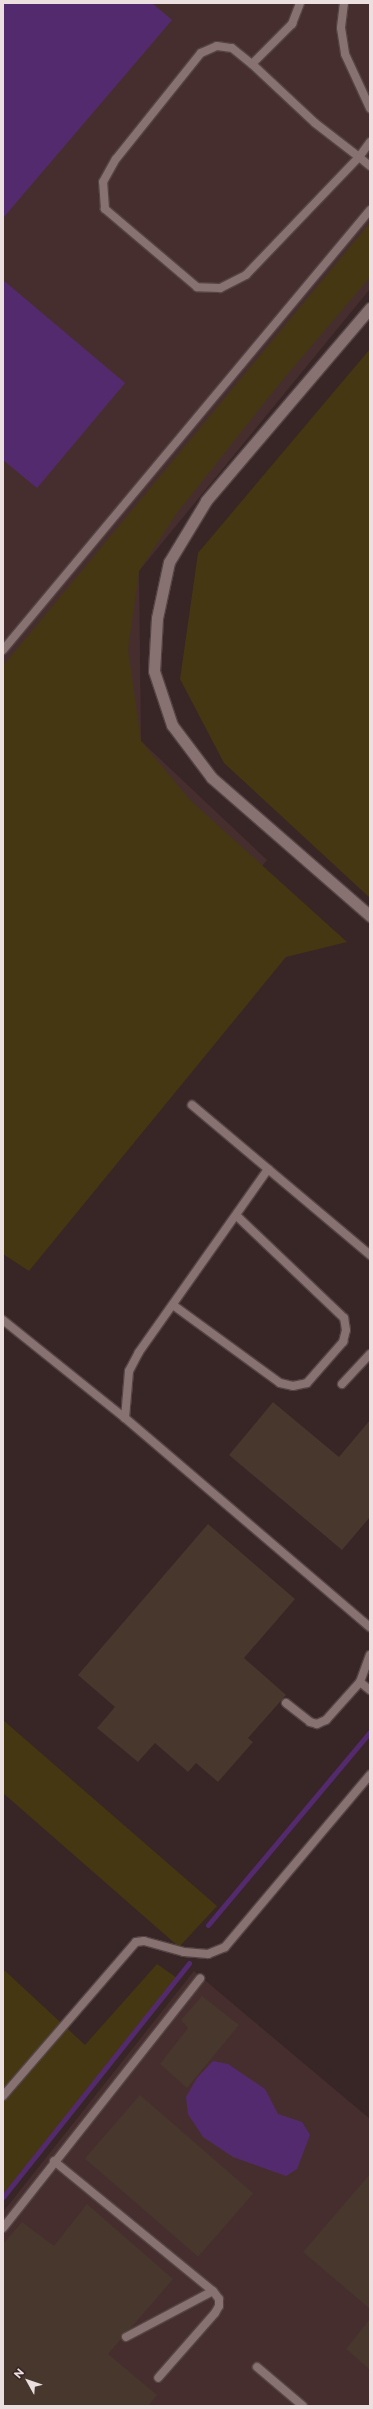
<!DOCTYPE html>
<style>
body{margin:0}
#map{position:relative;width:373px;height:2409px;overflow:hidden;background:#382525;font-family:Montserrat,sans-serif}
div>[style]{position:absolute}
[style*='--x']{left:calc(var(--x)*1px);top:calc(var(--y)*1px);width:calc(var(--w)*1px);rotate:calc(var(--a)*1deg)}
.built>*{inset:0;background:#472e2e}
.green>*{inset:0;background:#453712}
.water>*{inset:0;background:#542a6f}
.stream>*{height:5px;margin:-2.5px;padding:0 2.5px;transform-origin:2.5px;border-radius:2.5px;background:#542a6f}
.building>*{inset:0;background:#47372d;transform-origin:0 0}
.roads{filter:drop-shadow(1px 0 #544444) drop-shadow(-1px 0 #544444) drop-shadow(0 1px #544444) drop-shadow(0 -1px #544444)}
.service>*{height:8px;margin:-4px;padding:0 4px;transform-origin:4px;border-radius:4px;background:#887271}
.tertiary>*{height:11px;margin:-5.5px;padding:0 5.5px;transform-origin:5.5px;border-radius:5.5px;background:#887271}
span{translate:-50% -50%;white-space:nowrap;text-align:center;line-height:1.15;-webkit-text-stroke:3px #382525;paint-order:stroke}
.frame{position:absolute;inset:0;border:4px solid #ecdfdf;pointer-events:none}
.north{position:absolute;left:8px;top:2361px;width:40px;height:40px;-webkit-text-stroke:3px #382525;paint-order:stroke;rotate:310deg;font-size:11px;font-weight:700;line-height:16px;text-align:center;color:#ecdfdf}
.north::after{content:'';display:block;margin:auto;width:14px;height:18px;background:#ecdfdf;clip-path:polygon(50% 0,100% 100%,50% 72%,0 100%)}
</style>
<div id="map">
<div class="built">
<div style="clip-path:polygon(3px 3px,370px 3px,370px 289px,139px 571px,141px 741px,267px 860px,3px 1177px)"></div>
<div style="clip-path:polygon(194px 1971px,370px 2119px,370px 2406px,3px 2406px,3px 2212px)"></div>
</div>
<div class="green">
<div style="clip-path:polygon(370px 223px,370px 277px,280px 383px,177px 513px,139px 571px,128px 650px,141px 741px,190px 800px,347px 942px,286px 957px,29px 1271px,3px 1254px,3px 666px)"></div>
<div style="clip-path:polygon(370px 349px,370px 898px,224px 763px,180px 679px,198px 553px)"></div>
<div style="clip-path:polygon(3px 1720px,217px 1906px,179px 1947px,3px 1793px)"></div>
<div style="clip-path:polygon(157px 1964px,177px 1978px,3px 2198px,3px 1969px,85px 2045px)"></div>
</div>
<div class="water">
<div style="clip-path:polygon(3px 3px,152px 3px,172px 20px,3px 218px)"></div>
<div style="clip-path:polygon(3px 280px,125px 383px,37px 488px,3px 460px)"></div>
<div style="clip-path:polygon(213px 2061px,228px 2064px,265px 2089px,278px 2114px,302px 2122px,310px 2135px,297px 2169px,286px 2176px,233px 2157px,203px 2137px,188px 2114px,186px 2097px,197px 2078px)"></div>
</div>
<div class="stream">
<div style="--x:208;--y:1925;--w:252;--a:-50"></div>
<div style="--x:3;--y:2197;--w:299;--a:-51.5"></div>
</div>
<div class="building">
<div style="clip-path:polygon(273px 1402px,339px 1457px,370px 1420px,370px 1517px,342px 1550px,229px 1455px)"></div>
<div style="clip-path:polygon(208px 1524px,295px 1599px,244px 1658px,286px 1695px,248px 1738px,253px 1742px,218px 1782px,196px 1763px,188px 1772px,155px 1743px,138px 1762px,97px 1728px,115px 1707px,78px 1675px)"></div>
<div style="clip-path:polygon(202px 1996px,239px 2025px,187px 2088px,160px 2064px,188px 2028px,181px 2020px)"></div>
<div style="left:140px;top:2095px;width:150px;height:84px;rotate:41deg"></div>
<div style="clip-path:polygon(370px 2174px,370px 2309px,303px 2252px)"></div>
<div style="clip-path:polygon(87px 2204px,173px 2279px,130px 2329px,122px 2334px,121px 2339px,108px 2354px,157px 2395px,148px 2406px,3px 2406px,3px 2244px,22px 2222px,54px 2246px)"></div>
<div style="clip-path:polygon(370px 2319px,370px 2370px,346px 2349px)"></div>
</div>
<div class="roads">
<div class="service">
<div style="--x:344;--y:3;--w:25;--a:97"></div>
<div style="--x:341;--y:28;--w:26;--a:81"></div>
<div style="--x:345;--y:54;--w:60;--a:65.2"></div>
<div style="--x:252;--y:64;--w:57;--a:-45"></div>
<div style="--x:292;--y:24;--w:22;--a:-69"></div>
<div style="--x:370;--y:142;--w:19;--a:126"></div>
<div style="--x:359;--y:157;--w:163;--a:133.8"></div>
<div style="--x:246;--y:275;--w:29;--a:153"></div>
<div style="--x:220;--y:288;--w:23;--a:-178"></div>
<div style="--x:197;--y:287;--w:121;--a:-139.7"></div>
<div style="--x:105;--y:209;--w:27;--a:-94"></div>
<div style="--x:103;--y:182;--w:26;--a:-61"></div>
<div style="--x:116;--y:159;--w:136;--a:-51.3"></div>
<div style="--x:201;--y:53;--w:17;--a:-24"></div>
<div style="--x:217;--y:46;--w:15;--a:8"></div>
<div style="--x:232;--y:48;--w:26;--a:39"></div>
<div style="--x:252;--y:64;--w:86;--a:43.1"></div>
<div style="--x:315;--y:123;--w:56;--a:37.7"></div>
<div style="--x:359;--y:157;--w:14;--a:39"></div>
<div style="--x:3;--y:650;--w:573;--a:-50.17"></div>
<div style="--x:192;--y:1105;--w:233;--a:40.1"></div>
<div style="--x:173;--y:1305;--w:132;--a:36.1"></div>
<div style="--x:280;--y:1383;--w:13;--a:13"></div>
<div style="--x:293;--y:1386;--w:14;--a:-12"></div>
<div style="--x:307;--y:1383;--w:55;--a:-48.7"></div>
<div style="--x:343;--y:1342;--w:12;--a:-76"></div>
<div style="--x:346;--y:1330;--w:12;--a:-99"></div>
<div style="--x:344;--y:1318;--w:149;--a:-136.4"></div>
<div style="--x:3;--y:1320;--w:156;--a:38.8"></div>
<div style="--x:125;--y:1418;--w:322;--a:40.5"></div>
<div style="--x:342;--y:1384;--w:41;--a:-47"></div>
<div style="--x:125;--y:1418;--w:47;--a:-85.1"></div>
<div style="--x:129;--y:1371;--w:21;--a:-62"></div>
<div style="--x:139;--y:1352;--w:224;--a:-54.8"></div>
<div style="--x:360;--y:1682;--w:29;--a:-70"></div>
<div style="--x:286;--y:1703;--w:31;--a:38"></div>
<div style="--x:310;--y:1722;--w:7;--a:16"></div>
<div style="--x:317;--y:1724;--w:10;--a:-24"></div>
<div style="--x:326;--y:1720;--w:51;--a:-48.2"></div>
<div style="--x:360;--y:1682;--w:13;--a:39"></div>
<div style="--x:3;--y:2096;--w:203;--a:-49.2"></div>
<div style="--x:136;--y:1942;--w:8;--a:-7"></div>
<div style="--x:144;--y:1941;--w:41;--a:15.4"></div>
<div style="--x:184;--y:1952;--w:24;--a:5"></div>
<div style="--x:208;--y:1954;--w:18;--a:-22"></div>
<div style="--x:225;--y:1947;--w:225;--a:-49.9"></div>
<div style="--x:54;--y:2161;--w:205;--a:39.3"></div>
<div style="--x:213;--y:2291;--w:10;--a:53"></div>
<div style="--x:219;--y:2299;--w:7;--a:90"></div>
<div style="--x:219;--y:2306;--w:8;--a:120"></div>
<div style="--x:215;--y:2313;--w:86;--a:131.2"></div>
<div style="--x:3;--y:2228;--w:318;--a:-51.7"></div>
<div style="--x:126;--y:2337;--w:98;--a:-27.9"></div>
<div style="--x:257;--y:2367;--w:60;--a:40.3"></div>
</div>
<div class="tertiary">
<div style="--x:370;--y:308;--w:253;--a:130.4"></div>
<div style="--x:206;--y:501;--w:71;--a:121.2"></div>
<div style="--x:169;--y:562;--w:57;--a:102.1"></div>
<div style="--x:157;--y:618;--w:53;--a:93.2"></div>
<div style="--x:154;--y:671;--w:57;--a:71.6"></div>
<div style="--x:172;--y:725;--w:66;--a:53"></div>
<div style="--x:212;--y:778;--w:210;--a:41.1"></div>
</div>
</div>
<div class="frame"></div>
<div class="north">N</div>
</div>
